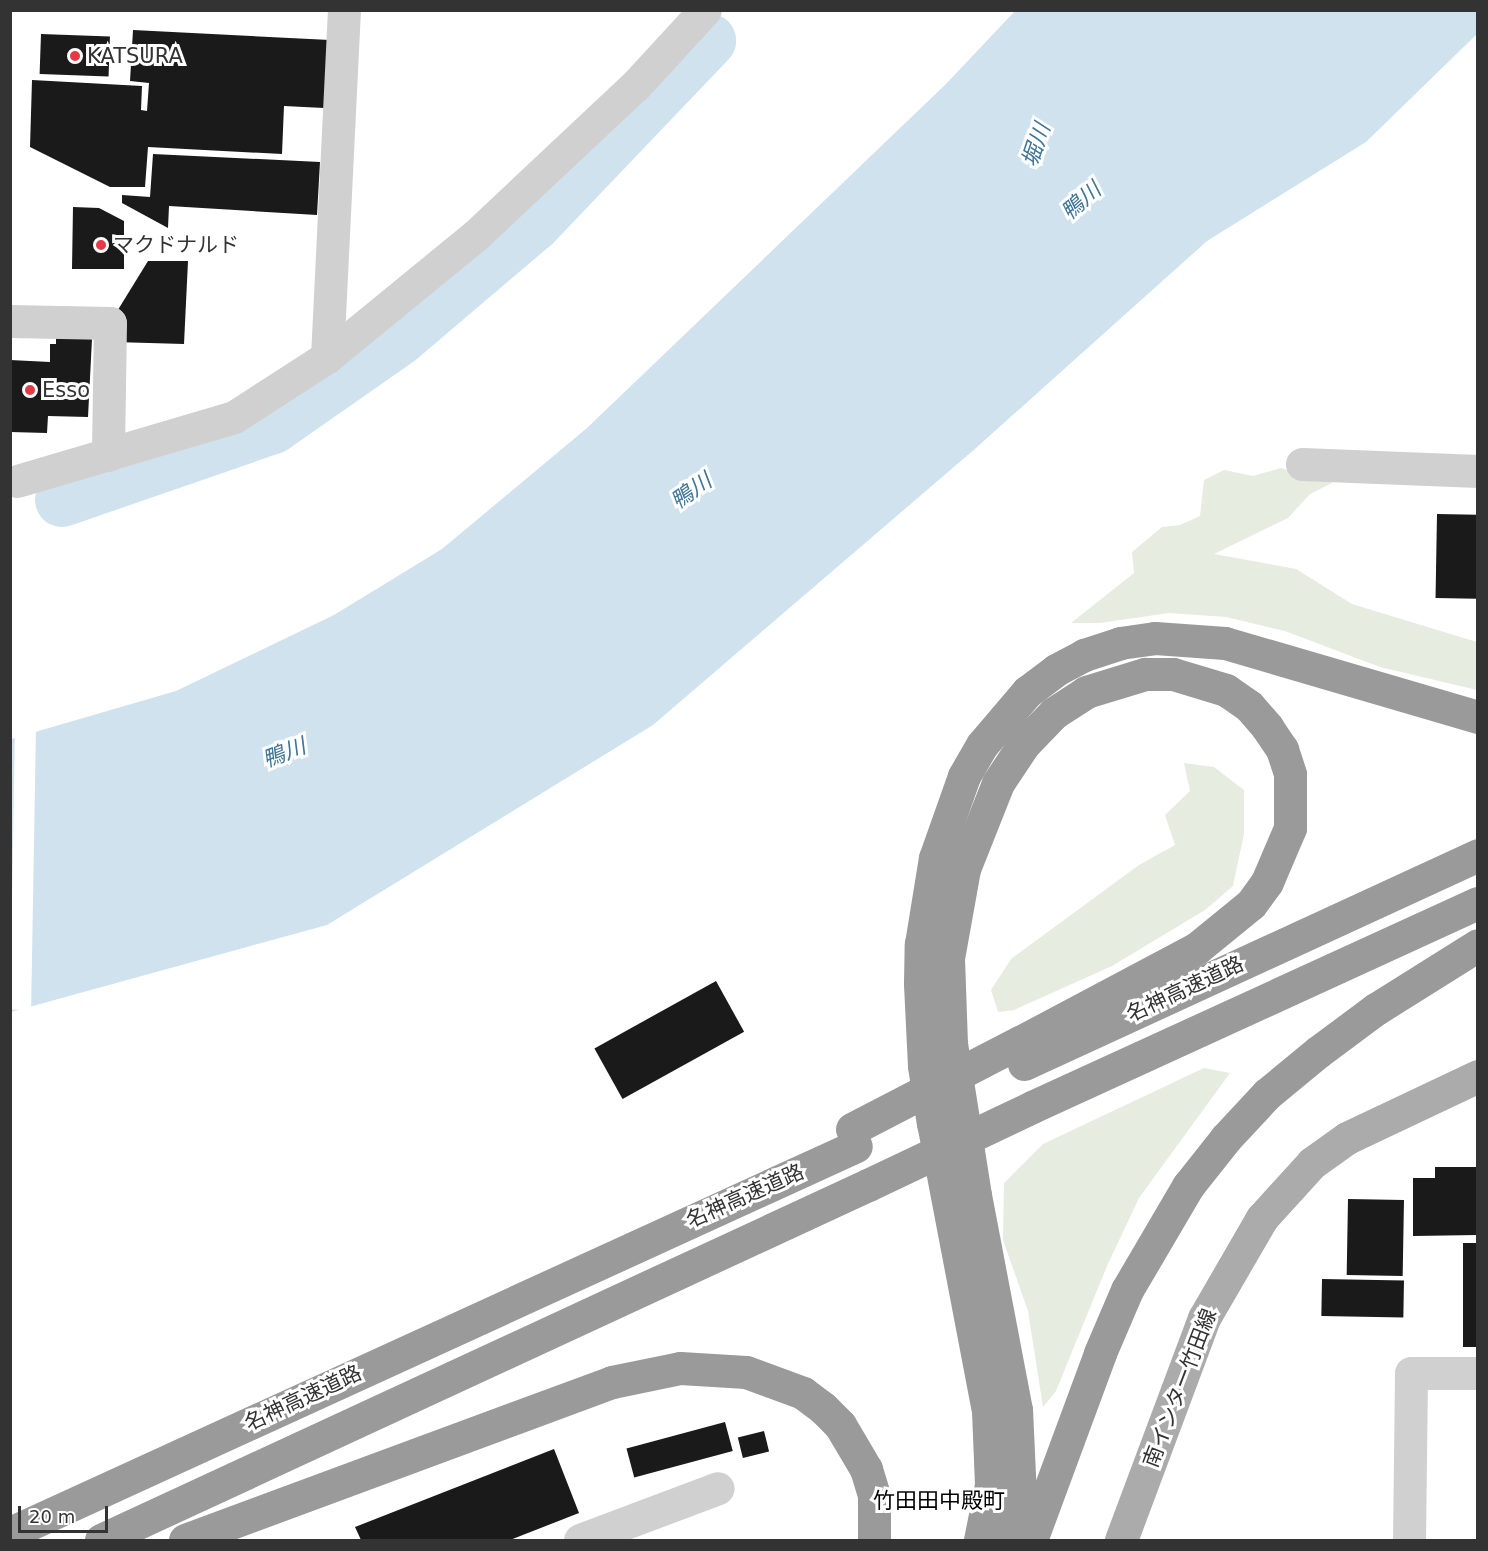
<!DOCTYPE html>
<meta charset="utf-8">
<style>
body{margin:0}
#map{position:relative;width:1488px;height:1551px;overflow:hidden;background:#fff;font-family:"DejaVu Sans","Noto Sans JP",sans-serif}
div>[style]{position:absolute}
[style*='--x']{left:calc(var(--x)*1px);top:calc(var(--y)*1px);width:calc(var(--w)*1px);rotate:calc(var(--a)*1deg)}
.green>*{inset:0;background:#e6ecdf}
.water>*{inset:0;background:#cfe2ee}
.pier>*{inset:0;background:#fff;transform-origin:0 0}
.river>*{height:54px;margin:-27px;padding:0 27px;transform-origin:27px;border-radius:27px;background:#cfe2ee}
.building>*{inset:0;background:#1a1a1a;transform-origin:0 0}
.minor>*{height:33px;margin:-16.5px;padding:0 16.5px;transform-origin:16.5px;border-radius:16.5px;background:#d0d0d0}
.major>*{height:33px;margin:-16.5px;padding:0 16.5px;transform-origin:16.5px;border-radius:16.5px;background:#ababab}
.highway>*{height:33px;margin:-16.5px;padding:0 16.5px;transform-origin:16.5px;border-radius:16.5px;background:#9a9a9a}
.highway-bridge>*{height:33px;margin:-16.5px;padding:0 16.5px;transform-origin:16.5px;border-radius:16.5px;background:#9a9a9a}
.dots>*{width:16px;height:16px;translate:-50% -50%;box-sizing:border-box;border:3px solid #fff;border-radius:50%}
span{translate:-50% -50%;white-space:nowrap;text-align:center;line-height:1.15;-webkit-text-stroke:6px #fff;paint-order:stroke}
.poi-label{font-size:21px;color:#333}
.left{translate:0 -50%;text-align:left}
.street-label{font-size:21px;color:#333}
.water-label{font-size:22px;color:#3f7597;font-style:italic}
.neighbourhood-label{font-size:22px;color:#000}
.frame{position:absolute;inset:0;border:12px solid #333;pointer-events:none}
.scale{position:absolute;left:18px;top:1506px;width:90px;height:27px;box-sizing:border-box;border:3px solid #333;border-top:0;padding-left:8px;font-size:18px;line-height:21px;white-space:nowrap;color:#333;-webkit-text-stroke:4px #fff;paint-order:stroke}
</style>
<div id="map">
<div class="green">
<div style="clip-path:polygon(1281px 468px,1303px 475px,1326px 475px,1332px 483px,1310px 494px,1288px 518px,1214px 554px,1296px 569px,1352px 604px,1477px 642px,1477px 690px,1380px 667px,1285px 631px,1226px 617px,1169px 613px,1100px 623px,1071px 623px,1134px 573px,1132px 552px,1162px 527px,1180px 525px,1200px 516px,1204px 480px,1224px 470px,1253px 476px)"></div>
<div style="clip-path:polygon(1184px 763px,1214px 767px,1244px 790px,1244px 834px,1233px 886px,1205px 910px,1112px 966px,1014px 1010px,998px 1012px,991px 990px,1011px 959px,1139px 865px,1175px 845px,1165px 815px,1190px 791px)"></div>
<div style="clip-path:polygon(1204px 1068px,1230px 1073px,1139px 1198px,1107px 1266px,1056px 1391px,1043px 1407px,1028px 1311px,1003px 1240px,1004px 1183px,1043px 1144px)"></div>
</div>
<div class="water">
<div style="clip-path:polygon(1015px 11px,1477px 11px,1477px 34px,1366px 142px,1207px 241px,976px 448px,653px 725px,327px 925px,11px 1012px,11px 739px,176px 691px,334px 615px,442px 549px,587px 428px,946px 84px)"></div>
</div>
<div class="pier">
<div style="left:36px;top:728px;width:282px;height:21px;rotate:91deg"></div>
</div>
<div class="river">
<div style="--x:62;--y:500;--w:223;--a:-19.1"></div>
<div style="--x:273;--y:427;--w:155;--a:-35"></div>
<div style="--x:400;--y:338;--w:175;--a:-40.4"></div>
<div style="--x:533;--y:225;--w:255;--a:-46.3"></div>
</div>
<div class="building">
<div style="clip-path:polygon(133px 30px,330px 40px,324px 108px,284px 106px,282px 154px,148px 147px,145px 187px,110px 187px,30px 147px,32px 80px,142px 86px,141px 110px,147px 111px,149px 83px,130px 81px)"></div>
<div style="left:41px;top:34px;width:69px;height:40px;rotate:2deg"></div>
<div style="clip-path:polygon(153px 154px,320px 162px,317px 215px,169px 206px,168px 228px,122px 203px,122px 195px,150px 197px)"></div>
<div style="clip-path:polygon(73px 207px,99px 208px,124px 221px,124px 269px,72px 269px)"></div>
<div style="clip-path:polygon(148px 261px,188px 261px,184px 344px,114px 342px,116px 313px)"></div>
<div style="clip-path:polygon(56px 335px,92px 339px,88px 417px,48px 416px,47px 433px,10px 432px,10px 360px,50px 362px,50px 344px,56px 344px)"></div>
<div style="left:1437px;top:514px;width:41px;height:84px;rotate:1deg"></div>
<div style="left:716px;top:981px;width:58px;height:139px;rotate:61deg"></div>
<div style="clip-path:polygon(1435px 1167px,1478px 1167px,1478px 1235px,1413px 1236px,1413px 1178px,1435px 1178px)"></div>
<div style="left:1348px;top:1199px;width:56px;height:76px;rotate:1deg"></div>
<div style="left:1463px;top:1243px;width:15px;height:104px"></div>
<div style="left:1322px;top:1279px;width:82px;height:37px;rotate:1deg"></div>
<div style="left:725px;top:1422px;width:30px;height:102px;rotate:75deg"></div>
<div style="left:764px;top:1431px;width:21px;height:27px;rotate:76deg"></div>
<div style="clip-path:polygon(554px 1449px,579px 1513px,510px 1540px,361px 1540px,355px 1527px)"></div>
</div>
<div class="minor">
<div style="--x:10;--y:321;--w:100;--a:1.1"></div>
<div style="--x:110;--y:323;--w:132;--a:90.9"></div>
<div style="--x:327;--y:357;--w:347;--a:-87.2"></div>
<div style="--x:1302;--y:464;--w:176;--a:2.3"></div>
<div style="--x:17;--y:481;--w:226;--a:-16.4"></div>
<div style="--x:234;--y:417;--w:111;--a:-32.8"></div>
<div style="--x:327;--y:357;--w:191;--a:-39.3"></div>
<div style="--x:475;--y:236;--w:219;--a:-43.2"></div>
<div style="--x:635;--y:86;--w:103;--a:-47.4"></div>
<div style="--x:580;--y:1540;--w:147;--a:-20.6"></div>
<div style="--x:1409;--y:1540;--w:167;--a:-89.3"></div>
<div style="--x:1411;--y:1373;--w:67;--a:0"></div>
</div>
<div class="major">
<div style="--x:1121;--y:1540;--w:237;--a:-69.5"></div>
<div style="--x:1204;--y:1318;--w:116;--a:-59.9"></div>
<div style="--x:1262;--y:1218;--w:74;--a:-47.7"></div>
<div style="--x:1312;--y:1163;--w:43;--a:-35.5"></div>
<div style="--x:1347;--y:1138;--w:145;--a:-25.3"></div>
</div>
<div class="highway">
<div style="--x:1024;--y:1064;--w:500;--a:-24.7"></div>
<div style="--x:1032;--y:1107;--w:490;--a:-24.6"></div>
<div style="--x:10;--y:1533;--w:930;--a:-24.58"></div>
<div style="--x:101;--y:1540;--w:845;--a:-24.84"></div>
<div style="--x:185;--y:1540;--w:455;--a:-20.3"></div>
<div style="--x:612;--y:1382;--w:69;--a:-11.6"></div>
<div style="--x:680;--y:1368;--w:66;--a:3.5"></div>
<div style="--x:746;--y:1372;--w:61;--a:20.2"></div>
<div style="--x:803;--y:1393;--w:25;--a:37"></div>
<div style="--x:823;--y:1408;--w:24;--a:45"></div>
<div style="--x:840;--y:1425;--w:51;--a:59.4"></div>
<div style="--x:866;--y:1469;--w:28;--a:73"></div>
<div style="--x:874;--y:1496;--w:44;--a:90"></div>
<div style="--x:980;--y:1540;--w:56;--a:-78.7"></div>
<div style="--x:991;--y:1485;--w:74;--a:-92.3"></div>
<div style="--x:988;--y:1411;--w:292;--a:-100.8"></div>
<div style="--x:933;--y:1124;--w:59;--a:-98.8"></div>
<div style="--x:924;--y:1066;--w:83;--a:-92.8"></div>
<div style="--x:920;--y:983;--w:39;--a:-89"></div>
<div style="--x:921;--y:944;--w:87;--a:-80.8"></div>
<div style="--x:935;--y:858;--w:87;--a:-70.5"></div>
<div style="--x:964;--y:776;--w:36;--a:-60"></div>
<div style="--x:982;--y:745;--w:70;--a:-49.7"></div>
<div style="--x:1027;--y:692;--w:36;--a:-37"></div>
<div style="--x:1056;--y:670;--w:32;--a:-28"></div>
<div style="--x:1084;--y:655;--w:38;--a:-18"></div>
<div style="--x:1120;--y:643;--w:35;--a:-8"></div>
<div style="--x:1155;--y:638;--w:70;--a:4.1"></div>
<div style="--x:1225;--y:643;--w:264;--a:16.3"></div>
<div style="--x:1013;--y:1540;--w:44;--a:-80.8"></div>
<div style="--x:1020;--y:1497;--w:87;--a:-92.6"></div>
<div style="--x:1016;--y:1410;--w:219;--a:-100.8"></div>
<div style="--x:975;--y:1195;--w:153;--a:-99"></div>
<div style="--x:951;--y:1044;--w:86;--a:-92"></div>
<div style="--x:948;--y:958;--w:90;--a:-79.8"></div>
<div style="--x:964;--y:869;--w:92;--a:-68.4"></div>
<div style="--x:998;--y:783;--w:47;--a:-56.3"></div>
<div style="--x:1024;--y:744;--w:43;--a:-45.9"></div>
<div style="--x:1054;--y:713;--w:38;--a:-33"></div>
<div style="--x:1086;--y:692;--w:62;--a:-17"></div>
<div style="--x:1145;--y:674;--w:28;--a:0"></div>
<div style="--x:1173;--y:674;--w:55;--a:16.8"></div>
<div style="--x:1226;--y:690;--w:28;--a:35"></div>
<div style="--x:1249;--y:706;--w:28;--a:49"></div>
<div style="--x:1267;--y:727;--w:27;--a:56"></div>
<div style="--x:1282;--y:749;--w:26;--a:72"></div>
<div style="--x:1290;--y:774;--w:54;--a:90"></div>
<div style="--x:1290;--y:828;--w:59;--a:113.1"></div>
<div style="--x:1267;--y:882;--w:27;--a:126"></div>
<div style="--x:1251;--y:904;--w:70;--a:140.8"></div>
<div style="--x:1197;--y:948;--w:200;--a:152"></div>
<div style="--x:1031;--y:1540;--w:199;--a:-69.7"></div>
<div style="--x:1100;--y:1353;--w:69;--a:-66.8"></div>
<div style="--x:1127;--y:1290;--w:121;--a:-59.6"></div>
<div style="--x:1188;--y:1186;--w:61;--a:-51.6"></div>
<div style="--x:1226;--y:1138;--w:60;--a:-47"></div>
<div style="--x:1267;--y:1094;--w:66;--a:-39.5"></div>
<div style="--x:1318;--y:1052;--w:72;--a:-36.6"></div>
<div style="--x:1376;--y:1009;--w:120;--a:-32.1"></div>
</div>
<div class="highway-bridge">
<div style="--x:852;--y:1129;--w:189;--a:-27.4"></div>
<div style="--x:868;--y:1185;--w:182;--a:-25.4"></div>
</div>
<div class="dots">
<div style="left:75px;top:56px;background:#e63946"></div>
<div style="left:101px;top:245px;background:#e63946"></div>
<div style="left:30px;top:390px;background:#e63946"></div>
</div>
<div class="poi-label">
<span class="left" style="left:87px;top:56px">KATSURA</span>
<span class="left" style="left:113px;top:245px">マクドナルド</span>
<span class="left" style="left:42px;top:390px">Esso</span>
</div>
<div class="street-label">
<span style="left:1185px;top:989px;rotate:-25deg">名神高速道路</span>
<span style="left:745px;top:1196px;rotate:-24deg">名神高速道路</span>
<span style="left:1180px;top:1388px;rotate:-69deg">南インター竹田線</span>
<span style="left:303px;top:1398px;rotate:-25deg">名神高速道路</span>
</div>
<div class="water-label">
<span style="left:1036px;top:145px;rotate:-71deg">堀川</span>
<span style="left:1081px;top:201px;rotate:-41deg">鴨川</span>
<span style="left:691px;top:491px;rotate:-35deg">鴨川</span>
<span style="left:284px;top:753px;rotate:-21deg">鴨川</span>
</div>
<div class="neighbourhood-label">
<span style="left:939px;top:1501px">竹田田中殿町</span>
</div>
<div class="frame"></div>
<div class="scale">20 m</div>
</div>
